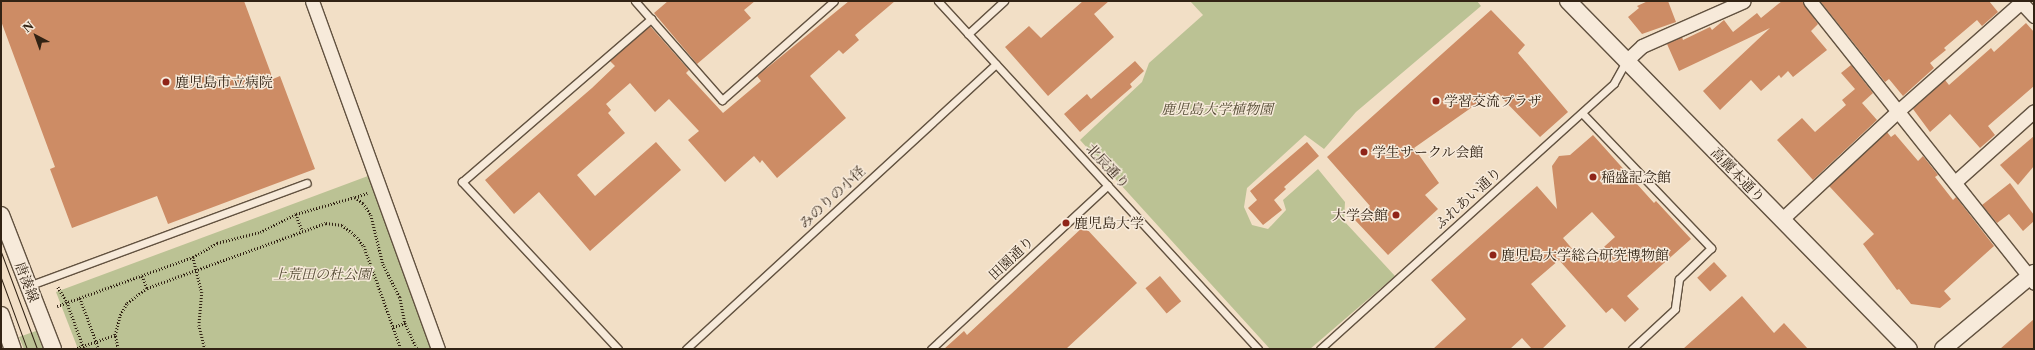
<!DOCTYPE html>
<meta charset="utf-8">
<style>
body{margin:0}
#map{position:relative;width:2035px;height:350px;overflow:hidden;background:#f2dfc6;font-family:"Libre Caslon Text","Noto Serif JP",serif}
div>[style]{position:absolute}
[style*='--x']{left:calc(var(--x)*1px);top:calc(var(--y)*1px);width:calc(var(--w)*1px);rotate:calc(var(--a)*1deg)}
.green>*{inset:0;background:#bbc294}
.building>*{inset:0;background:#cd8c65;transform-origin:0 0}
.path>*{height:2.5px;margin-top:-1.25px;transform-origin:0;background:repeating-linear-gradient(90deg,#322314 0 1px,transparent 0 3px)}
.roads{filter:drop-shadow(1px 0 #625240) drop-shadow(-1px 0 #625240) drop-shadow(0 1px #625240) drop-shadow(0 -1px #625240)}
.service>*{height:7px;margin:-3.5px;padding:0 3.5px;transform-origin:3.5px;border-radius:3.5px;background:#f7eada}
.minor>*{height:13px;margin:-6.5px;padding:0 6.5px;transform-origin:6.5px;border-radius:6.5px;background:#f7eada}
.tertiary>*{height:16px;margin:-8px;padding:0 8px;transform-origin:8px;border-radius:8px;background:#f7eada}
.tram>*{height:1px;margin:-0.5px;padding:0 0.5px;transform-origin:0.5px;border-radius:0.5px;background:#322314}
.dots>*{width:11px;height:11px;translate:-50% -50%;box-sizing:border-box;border:2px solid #f7eada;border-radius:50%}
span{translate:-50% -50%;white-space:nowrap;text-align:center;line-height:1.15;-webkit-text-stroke:3px #f7eada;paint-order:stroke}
.poi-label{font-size:14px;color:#322314}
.left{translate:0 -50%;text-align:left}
.right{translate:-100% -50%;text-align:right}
.park-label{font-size:14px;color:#544b34;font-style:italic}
.street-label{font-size:14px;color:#322314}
.frame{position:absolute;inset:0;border:2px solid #322314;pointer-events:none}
.north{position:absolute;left:16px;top:16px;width:40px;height:40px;-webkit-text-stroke:3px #f7eada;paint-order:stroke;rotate:319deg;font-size:11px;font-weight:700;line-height:16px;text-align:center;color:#322314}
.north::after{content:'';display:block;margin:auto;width:14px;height:18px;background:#322314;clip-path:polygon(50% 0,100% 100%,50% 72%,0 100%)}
</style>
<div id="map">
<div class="green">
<div style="clip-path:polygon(1190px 1px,1477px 1px,1481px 6px,1356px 112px,1324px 149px,1305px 135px,1247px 188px,1244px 207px,1252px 225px,1268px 229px,1286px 210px,1283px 200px,1318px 169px,1345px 202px,1344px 221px,1395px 276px,1310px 349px,1270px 349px,1080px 140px,1142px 82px,1149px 63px,1203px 15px)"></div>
<div style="clip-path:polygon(368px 176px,431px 349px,78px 349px,56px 292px)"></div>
<div style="clip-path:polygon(36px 331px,43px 349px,24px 349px,19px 337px)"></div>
</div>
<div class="building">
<div style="clip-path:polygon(1px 1px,244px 1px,273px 79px,280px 76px,315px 169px,168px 224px,157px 196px,72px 228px,50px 169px,55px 167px,1px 21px)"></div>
<div style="clip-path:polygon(668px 1px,755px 1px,744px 10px,751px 18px,697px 64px,654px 13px)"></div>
<div style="clip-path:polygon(849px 1px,895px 1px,855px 35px,859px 40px,843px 54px,839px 50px,810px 76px,846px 118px,777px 178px,762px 160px,760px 163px,754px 156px,725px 182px,688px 140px,699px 131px,669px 99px,655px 112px,630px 83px,606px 104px,611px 110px,608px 113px,625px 133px,577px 175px,595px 196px,656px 142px,681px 170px,590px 251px,539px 192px,514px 214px,485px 180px,592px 88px,615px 66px,610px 61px,650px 26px,689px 70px,686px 73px,723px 113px,761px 81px,757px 76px)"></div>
<div style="clip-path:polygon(1083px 1px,1109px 1px,1094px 14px,1114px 37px,1048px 96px,1005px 47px,1029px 26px,1041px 38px)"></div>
<div style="clip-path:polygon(1648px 1px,1668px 1px,1676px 22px,1642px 34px,1628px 17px,1639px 8px,1637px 6px)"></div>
<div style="clip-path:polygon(1782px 1px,1802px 1px,1818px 24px,1811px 31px,1827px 50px,1793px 77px,1788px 71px,1781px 78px,1779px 75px,1761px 91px,1751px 80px,1720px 110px,1703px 91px,1770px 28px,1679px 71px,1667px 44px,1682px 37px,1683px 40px,1710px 27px,1712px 30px,1724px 20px,1733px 32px,1757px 13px,1761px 18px)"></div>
<div style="clip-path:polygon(1820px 1px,1989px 1px,1998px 12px,1982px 26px,1977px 20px,1944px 48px,1946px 50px,1930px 63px,1934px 68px,1903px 96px,1889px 79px,1885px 82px)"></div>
<div style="clip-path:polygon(1491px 10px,1525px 45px,1518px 53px,1568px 112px,1540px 137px,1495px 91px,1414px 148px,1439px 183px,1425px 195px,1438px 209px,1388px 255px,1355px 220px,1370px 206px,1327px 157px)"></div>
<div style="clip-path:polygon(2026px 23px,2034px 32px,2034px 86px,1988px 126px,1995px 135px,1980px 148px,1950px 114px,1930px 132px,1913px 109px,1945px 80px,1949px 85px,1991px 48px,1994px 52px)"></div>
<div style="clip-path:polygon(1135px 61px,1144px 71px,1130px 84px,1132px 87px,1080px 132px,1064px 114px,1087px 94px,1091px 99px)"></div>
<div style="clip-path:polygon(1851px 65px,1873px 93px,1862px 103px,1877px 120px,1813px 180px,1777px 140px,1802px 118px,1815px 132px,1846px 105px,1842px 100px,1855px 89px,1841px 73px)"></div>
<div style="clip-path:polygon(1887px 132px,1891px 137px,1895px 134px,1918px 161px,1923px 156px,1938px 175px,1935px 177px,1953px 200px,1956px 197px,1994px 246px,1944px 291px,1951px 299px,1940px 308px,1911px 304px,1899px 289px,1897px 290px,1863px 244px,1874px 234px,1829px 186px)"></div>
<div style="clip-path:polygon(evenodd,1593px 135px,1654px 203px,1656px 201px,1691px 239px,1627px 296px,1639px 309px,1625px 322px,1612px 308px,1606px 313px,1559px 260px,1531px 284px,1566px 326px,1542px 349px,1532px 349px,1522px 338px,1510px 349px,1433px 349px,1466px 319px,1431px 280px,1537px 186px,1557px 209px,1552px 166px,1559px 156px,1570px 155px,1593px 135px,1592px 212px,1615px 237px,1585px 264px,1563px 238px,1592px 212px)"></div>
<div style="clip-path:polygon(2034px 136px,2034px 166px,2018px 185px,2000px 165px)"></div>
<div style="clip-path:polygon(1307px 142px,1319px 156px,1284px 187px,1286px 189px,1274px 200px,1282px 210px,1263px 225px,1248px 208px,1257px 200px,1250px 191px)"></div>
<div style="clip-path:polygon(2010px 183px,2034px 215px,2034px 221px,2023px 231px,2009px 214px,1997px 223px,1982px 205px)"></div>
<div style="clip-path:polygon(1084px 226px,1137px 283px,1066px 349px,944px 349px,964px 331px,967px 335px)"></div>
<div style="left:1714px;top:262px;width:19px;height:23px;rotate:47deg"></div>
<div style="left:1160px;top:276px;width:33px;height:19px;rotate:50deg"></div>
<div style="clip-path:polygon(1742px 296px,1774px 333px,1784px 323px,1808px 349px,1683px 349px)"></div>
<div style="clip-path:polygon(2034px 319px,2034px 349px,2000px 349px)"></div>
</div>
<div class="path">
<div style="--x:355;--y:197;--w:13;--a:-18"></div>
<div style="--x:296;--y:214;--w:17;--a:69"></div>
<div style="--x:193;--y:257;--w:36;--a:76"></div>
<div style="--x:202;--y:292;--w:33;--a:95"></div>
<div style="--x:199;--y:325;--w:25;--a:76"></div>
<div style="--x:142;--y:276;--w:13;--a:67"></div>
<div style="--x:58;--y:287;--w:17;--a:59"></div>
<div style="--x:67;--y:302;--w:50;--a:70.1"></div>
<div style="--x:80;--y:298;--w:54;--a:69.6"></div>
<div style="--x:57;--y:306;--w:145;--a:-19.8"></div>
<div style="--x:193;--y:257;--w:28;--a:-30"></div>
<div style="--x:217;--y:243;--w:44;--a:-14.3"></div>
<div style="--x:260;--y:232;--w:40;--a:-26.6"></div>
<div style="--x:296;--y:214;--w:61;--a:-16.1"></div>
<div style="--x:355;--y:197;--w:10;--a:37"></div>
<div style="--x:363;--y:203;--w:14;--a:56"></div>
<div style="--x:371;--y:215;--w:50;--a:76.2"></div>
<div style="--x:383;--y:264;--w:37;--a:63"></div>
<div style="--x:400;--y:297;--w:26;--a:79"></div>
<div style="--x:405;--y:323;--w:29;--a:65"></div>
<div style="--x:393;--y:327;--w:13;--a:-18"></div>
<div style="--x:74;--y:349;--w:43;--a:-18.9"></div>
<div style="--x:118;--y:349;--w:14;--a:-102"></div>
<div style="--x:115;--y:335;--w:21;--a:-76"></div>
<div style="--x:120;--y:315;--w:14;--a:-60"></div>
<div style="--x:127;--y:303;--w:25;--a:-37"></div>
<div style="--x:147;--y:288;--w:190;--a:-20"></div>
<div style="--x:326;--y:223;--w:16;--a:7"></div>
<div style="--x:342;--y:225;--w:16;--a:38"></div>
<div style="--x:355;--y:235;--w:14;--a:51"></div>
<div style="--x:364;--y:246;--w:109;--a:70.2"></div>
</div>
<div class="roads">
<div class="service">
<div style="--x:635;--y:1;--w:132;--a:48.7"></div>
<div style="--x:722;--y:100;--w:149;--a:-41.5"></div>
<div style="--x:938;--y:1;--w:473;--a:47.4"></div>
<div style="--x:968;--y:34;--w:49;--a:-42.5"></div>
<div style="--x:1582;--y:113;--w:187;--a:46.3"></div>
<div style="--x:1711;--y:248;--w:45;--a:135.9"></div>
<div style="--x:1679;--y:279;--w:30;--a:98"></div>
<div style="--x:1675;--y:309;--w:59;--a:137.1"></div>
<div style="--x:28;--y:286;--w:297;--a:-20.3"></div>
<div style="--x:618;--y:349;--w:229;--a:-133"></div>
<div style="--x:462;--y:182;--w:250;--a:-40.8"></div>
<div style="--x:686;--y:349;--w:421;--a:-42.6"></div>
<div style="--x:931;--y:349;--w:241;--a:-42.8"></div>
<div style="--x:1320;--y:349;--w:396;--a:-42.1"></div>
<div style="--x:1614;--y:83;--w:25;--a:-61"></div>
</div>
<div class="minor">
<div style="--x:312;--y:1;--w:370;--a:70.1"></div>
<div style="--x:1810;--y:1;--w:360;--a:51.5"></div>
<div style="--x:2020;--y:1;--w:21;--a:47"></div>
<div style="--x:1626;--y:61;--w:22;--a:-43"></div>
<div style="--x:1642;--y:46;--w:111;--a:-23.8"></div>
<div style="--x:1955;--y:182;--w:106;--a:-41.9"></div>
<div style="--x:1781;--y:220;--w:160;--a:-43"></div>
<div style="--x:1898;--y:111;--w:164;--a:-41.5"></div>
</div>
<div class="tertiary">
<div style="--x:1568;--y:1;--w:487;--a:45.6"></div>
<div style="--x:1;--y:215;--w:144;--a:68.8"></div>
<div style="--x:1;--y:315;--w:36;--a:71"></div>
<div style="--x:1943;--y:349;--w:119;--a:-39.9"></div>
</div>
</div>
<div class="tram">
<div style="--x:1;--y:252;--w:103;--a:69.6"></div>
<div style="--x:1;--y:278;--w:76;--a:69.9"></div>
</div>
<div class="dots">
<div style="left:166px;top:82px;background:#8f2418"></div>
<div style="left:1436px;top:101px;background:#8f2418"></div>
<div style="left:1364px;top:152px;background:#8f2418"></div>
<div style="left:1593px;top:177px;background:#8f2418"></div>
<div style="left:1396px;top:215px;background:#8f2418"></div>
<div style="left:1066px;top:223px;background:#8f2418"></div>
<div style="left:1493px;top:255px;background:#8f2418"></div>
</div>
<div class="poi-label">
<span class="left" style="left:175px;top:82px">鹿児島市立病院</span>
<span class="left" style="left:1444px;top:101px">学習交流プラザ</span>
<span class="left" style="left:1372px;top:152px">学生サークル会館</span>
<span class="left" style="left:1601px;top:177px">稲盛記念館</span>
<span class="right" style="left:1388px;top:215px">大学会館</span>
<span class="left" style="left:1074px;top:223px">鹿児島大学</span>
<span class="left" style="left:1501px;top:255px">鹿児島大学総合研究博物館</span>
</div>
<div class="park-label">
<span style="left:1217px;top:109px">鹿児島大学植物園</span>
<span style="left:322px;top:274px">上荒田の杜公園</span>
</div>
<div class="street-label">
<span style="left:1108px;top:166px;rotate:47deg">北辰通り</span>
<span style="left:1738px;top:175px;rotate:46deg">高麗本通り</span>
<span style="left:832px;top:197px;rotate:-43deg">みのりの小径</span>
<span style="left:1468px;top:198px;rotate:-42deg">ふれあい通り</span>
<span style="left:1011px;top:258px;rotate:-43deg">田園通り</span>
<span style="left:27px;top:282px;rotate:69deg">唐湊線</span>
</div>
<div class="frame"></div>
<div class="north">N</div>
</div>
